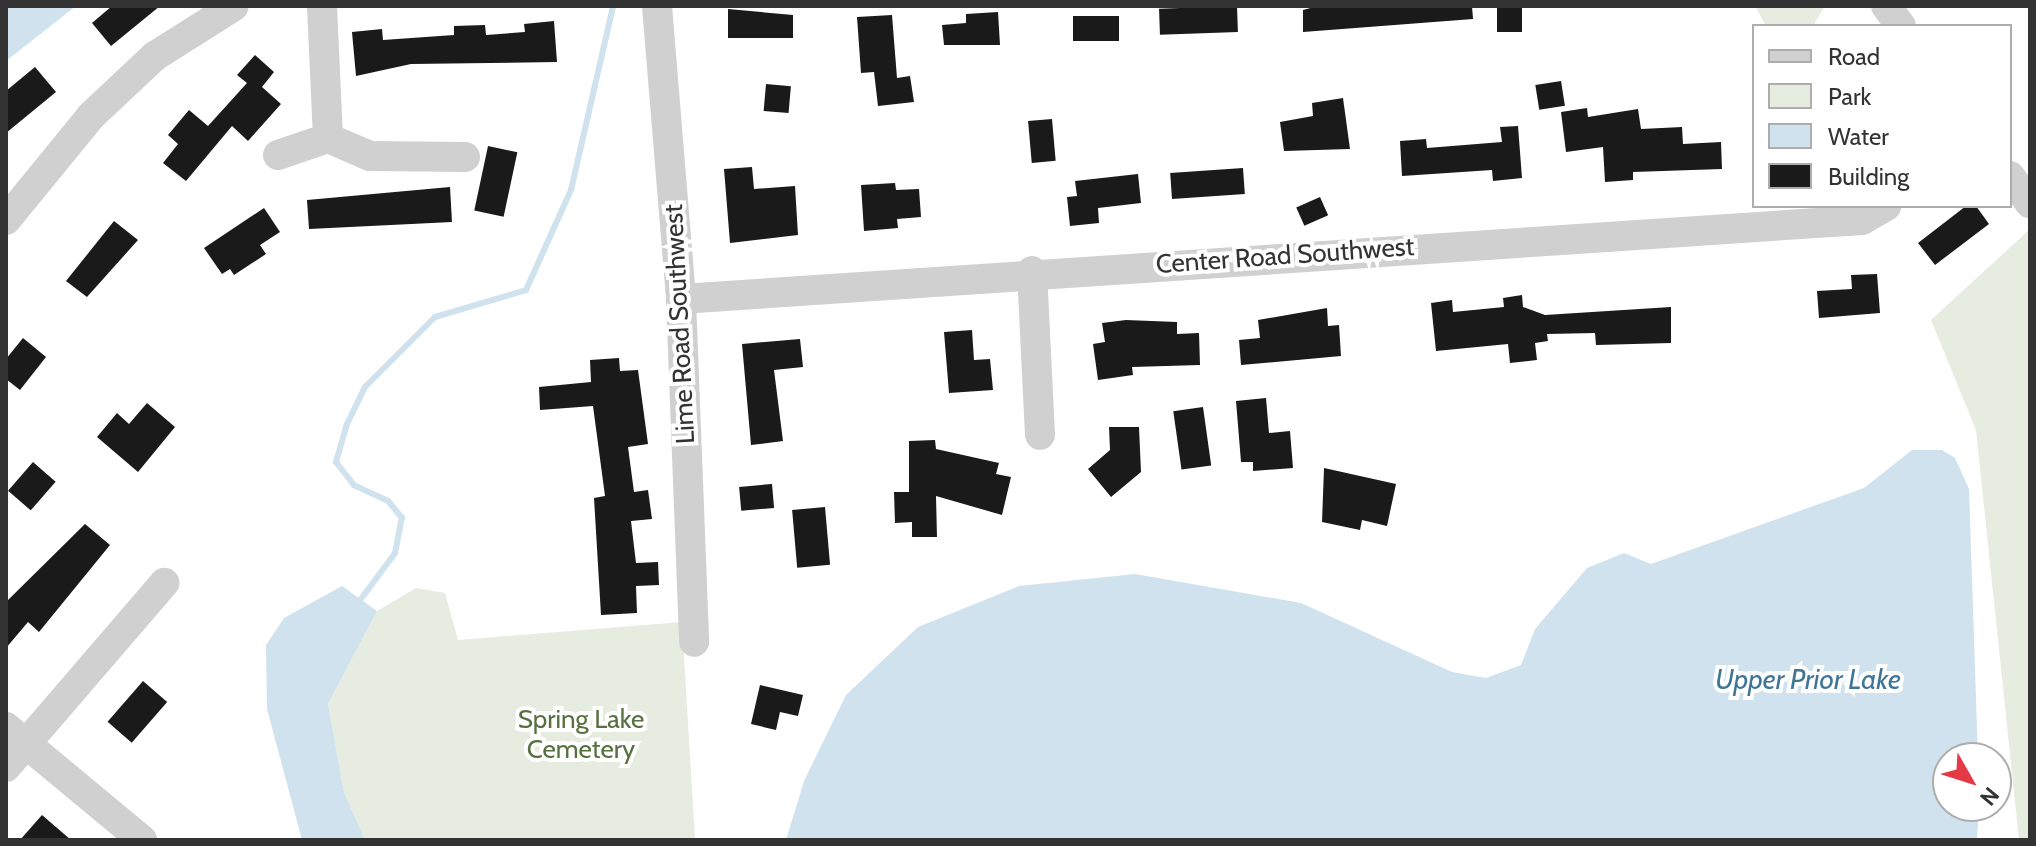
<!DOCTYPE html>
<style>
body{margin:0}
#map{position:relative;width:2036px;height:846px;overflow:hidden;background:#fff;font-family:Cabin,sans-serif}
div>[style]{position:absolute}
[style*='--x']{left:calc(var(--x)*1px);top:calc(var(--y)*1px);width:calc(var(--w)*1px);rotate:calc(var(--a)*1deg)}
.green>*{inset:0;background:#e6ecdf}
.water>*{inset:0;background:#cfe2ee}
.stream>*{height:6px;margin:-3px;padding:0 3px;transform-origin:3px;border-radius:3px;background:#cfe2ee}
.building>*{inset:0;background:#1a1a1a;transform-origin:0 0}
.minor>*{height:30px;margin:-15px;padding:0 15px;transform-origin:15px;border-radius:15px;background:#d0d0d0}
span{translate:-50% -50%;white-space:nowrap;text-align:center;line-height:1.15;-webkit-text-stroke:8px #fff;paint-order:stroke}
.street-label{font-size:26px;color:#333}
.park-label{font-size:26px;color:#56703f}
.water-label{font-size:28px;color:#3f7597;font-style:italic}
.frame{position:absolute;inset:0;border:8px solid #333;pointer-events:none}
.legend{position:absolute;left:1752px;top:24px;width:260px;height:184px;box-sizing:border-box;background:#fff;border:2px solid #adadad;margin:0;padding:10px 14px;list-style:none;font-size:24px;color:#333}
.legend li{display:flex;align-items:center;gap:16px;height:40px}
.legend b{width:40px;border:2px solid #adadad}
.north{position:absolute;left:1932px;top:742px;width:80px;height:80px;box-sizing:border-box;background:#fff;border:2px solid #adadad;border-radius:50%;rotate:129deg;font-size:22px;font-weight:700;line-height:32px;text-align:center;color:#333}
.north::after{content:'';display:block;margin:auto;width:28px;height:36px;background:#e63946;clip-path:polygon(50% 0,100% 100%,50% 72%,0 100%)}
</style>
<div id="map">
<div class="green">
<div style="clip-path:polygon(1755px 6px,1825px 6px,1813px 26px,1766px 26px)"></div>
<div style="clip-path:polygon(2030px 229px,2030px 840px,2019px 840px,1976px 430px,1931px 320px)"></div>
<div style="clip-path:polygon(416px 588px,445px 593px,458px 640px,682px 622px,695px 840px,365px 840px,344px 792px,328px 704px,377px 611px)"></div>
</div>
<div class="water">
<div style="clip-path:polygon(6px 6px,76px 6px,6px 61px)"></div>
<div style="clip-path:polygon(1912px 450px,1942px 450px,1955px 458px,1969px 489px,1978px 758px,1948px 758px,1948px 806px,1979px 806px,1977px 840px,786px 840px,804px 781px,846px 695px,918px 627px,1019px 586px,1135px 574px,1301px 603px,1452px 672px,1486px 678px,1521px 665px,1535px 629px,1587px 568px,1624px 553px,1651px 564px,1864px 488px)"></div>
<div style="clip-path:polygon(342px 586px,377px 611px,328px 704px,344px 792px,365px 840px,302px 840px,267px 709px,266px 645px,284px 618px)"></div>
</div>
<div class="stream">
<div style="--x:358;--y:603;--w:62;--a:-53.5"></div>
<div style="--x:395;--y:553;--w:36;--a:-79"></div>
<div style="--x:402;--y:518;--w:22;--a:-129"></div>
<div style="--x:388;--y:501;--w:38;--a:-155"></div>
<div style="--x:354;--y:485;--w:29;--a:-128"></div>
<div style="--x:336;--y:462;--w:40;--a:-74"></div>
<div style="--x:347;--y:424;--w:41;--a:-64.1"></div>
<div style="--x:365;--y:387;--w:99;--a:-45"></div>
<div style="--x:435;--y:317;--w:95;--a:-16.5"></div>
<div style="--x:526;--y:290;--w:110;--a:-65.8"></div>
<div style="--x:571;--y:190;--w:189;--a:-77.1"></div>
</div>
<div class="building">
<div style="clip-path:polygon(112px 6px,160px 6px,111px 46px,92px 23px)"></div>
<div style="left:1237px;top:6px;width:26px;height:78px;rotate:88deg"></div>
<div style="clip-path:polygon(1318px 6px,1472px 6px,1473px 19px,1303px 32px,1303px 10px)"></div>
<div style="left:1497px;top:6px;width:25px;height:26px"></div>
<div style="clip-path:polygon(728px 9px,793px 15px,793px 38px,728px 38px)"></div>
<div style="clip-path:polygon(998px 12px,1000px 45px,944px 45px,942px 25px,966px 23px,966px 14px)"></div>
<div style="clip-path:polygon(892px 15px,897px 78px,910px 76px,914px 102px,878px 106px,874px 72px,861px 73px,857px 17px)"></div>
<div style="left:1073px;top:16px;width:46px;height:25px"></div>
<div style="clip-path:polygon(554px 21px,557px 62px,411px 64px,356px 76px,352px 32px,382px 29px,383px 40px,454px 35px,454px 26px,485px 25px,486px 35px,525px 32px,524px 24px)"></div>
<div style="clip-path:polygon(255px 55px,274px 72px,262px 87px,281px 104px,248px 141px,232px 126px,186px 181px,163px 163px,178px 144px,168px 135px,189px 110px,208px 126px,247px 83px,237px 75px)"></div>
<div style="clip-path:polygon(35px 67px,56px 92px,6px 133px,6px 91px)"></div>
<div style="left:1561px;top:81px;width:25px;height:26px;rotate:81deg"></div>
<div style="left:766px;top:84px;width:25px;height:27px;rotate:5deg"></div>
<div style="clip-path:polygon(1343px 98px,1350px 149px,1284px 151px,1280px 122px,1313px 116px,1312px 103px)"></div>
<div style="clip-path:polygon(1587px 108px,1588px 117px,1638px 109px,1641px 129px,1682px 127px,1683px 144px,1721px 142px,1722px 169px,1633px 172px,1633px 180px,1605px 182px,1603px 147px,1566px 152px,1561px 112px)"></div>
<div style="left:1052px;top:119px;width:42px;height:24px;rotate:85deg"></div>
<div style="clip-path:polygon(1518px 126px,1522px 178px,1493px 181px,1492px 170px,1402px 176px,1400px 141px,1426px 139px,1427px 148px,1502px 142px,1500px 127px)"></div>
<div style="left:488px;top:146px;width:30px;height:66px;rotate:12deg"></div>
<div style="clip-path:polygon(752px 167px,754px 189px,795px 186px,798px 235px,730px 243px,724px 169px)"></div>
<div style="left:1243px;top:168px;width:26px;height:73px;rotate:86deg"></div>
<div style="clip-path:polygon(1138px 174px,1141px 203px,1098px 208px,1099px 223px,1070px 226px,1067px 197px,1077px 196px,1075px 181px)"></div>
<div style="clip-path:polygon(895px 183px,896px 190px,919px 189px,921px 217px,897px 219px,898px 228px,864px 231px,861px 185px)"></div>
<div style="clip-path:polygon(450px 187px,452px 222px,309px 229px,307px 200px)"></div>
<div style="left:1320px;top:197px;width:20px;height:26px;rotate:66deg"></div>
<div style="clip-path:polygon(1966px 206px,1976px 206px,1989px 224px,1935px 265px,1918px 243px)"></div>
<div style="clip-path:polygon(264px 208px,280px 232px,260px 245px,266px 254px,234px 275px,230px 269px,222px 274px,204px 248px)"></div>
<div style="clip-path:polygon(114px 221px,138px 240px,87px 297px,66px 281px)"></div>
<div style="clip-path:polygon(1877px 274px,1880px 313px,1819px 318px,1817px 291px,1852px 289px,1851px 275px)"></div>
<div style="clip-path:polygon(1522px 295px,1523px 307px,1545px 315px,1671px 307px,1671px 343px,1596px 345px,1595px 333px,1547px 334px,1548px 341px,1535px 343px,1537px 360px,1510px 363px,1508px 344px,1436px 351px,1431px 303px,1452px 300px,1453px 312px,1504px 307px,1503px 298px)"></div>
<div style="clip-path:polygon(1327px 308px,1328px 326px,1339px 325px,1341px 356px,1241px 365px,1239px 340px,1260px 338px,1258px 320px)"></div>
<div style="clip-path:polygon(1126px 320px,1177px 322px,1177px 334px,1199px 333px,1200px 365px,1132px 367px,1133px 375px,1098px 380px,1093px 344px,1105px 342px,1102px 323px)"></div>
<div style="clip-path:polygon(972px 330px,974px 360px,990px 359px,993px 390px,949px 393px,944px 332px)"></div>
<div style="clip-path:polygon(23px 338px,46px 357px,20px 390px,6px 379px,6px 359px)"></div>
<div style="clip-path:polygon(800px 339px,803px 367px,774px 370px,783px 441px,751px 445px,742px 344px)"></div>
<div style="clip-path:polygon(619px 358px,620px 371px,638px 370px,648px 444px,628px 447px,634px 492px,648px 490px,652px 519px,631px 521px,636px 563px,658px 562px,659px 585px,636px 586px,637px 613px,601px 615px,594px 498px,605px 496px,593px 406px,540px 410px,539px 387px,591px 382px,590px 360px)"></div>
<div style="clip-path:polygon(1266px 398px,1269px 433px,1290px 431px,1293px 468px,1253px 471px,1253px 462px,1241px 462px,1236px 401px)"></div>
<div style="clip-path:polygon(147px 403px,175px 427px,138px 472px,97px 437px,117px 413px,129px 424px)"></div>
<div style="left:1203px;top:407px;width:59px;height:30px;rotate:82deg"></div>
<div style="clip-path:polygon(1109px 427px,1139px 427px,1141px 472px,1111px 497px,1088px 469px,1110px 450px)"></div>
<div style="clip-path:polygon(935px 440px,936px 449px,999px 463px,996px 474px,1011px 477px,1002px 515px,936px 496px,937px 537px,912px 537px,912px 522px,895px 523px,894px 492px,909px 492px,909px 441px)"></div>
<div style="left:33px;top:462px;width:30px;height:38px;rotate:41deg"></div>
<div style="clip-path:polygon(1324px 468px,1396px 484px,1387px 526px,1362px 520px,1360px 530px,1322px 522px)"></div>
<div style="left:772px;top:484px;width:24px;height:33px;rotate:85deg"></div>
<div style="left:825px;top:507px;width:58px;height:33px;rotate:85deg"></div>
<div style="clip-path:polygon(85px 524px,110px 545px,39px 632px,28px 622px,6px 648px,6px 602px)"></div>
<div style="left:143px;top:681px;width:32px;height:54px;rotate:41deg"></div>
<div style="clip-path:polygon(760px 685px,803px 695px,798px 716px,780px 712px,776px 730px,751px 724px)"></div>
<div style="clip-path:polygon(42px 815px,71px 840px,20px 840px)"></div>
</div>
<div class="minor">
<div style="--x:322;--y:6;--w:132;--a:87.4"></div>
<div style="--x:657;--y:6;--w:294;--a:85.3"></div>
<div style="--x:681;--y:299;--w:343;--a:87.8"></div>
<div style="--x:1886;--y:6;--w:25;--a:53"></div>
<div style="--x:278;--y:155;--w:53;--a:-18.8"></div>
<div style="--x:328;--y:138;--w:46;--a:23.2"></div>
<div style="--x:370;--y:156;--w:95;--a:0.6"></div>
<div style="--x:2010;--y:176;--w:34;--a:54"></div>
<div style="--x:6;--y:220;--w:134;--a:-50.7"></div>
<div style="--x:91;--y:116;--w:88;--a:-43.2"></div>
<div style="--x:155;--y:56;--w:93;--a:-32.3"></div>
<div style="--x:1032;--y:271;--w:164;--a:87.2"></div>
<div style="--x:681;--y:299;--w:1184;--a:-3.83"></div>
<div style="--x:1862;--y:220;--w:28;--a:-30"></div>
<div style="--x:6;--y:727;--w:177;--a:39.7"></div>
<div style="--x:6;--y:767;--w:243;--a:-49.3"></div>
</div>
<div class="street-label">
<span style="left:1285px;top:256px;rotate:-4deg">Center Road Southwest</span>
<span style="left:680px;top:324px;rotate:-93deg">Lime Road Southwest</span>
</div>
<div class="park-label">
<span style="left:581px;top:735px">Spring Lake<br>Cemetery</span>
</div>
<div class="water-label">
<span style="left:1808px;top:679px">Upper Prior Lake</span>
</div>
<div class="frame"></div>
<ul class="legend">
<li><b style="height:10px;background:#d0d0d0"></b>Road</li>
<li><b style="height:22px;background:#e6ecdf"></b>Park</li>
<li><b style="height:22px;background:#cfe2ee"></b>Water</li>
<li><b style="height:22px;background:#1a1a1a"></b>Building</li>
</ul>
<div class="north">N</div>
</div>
